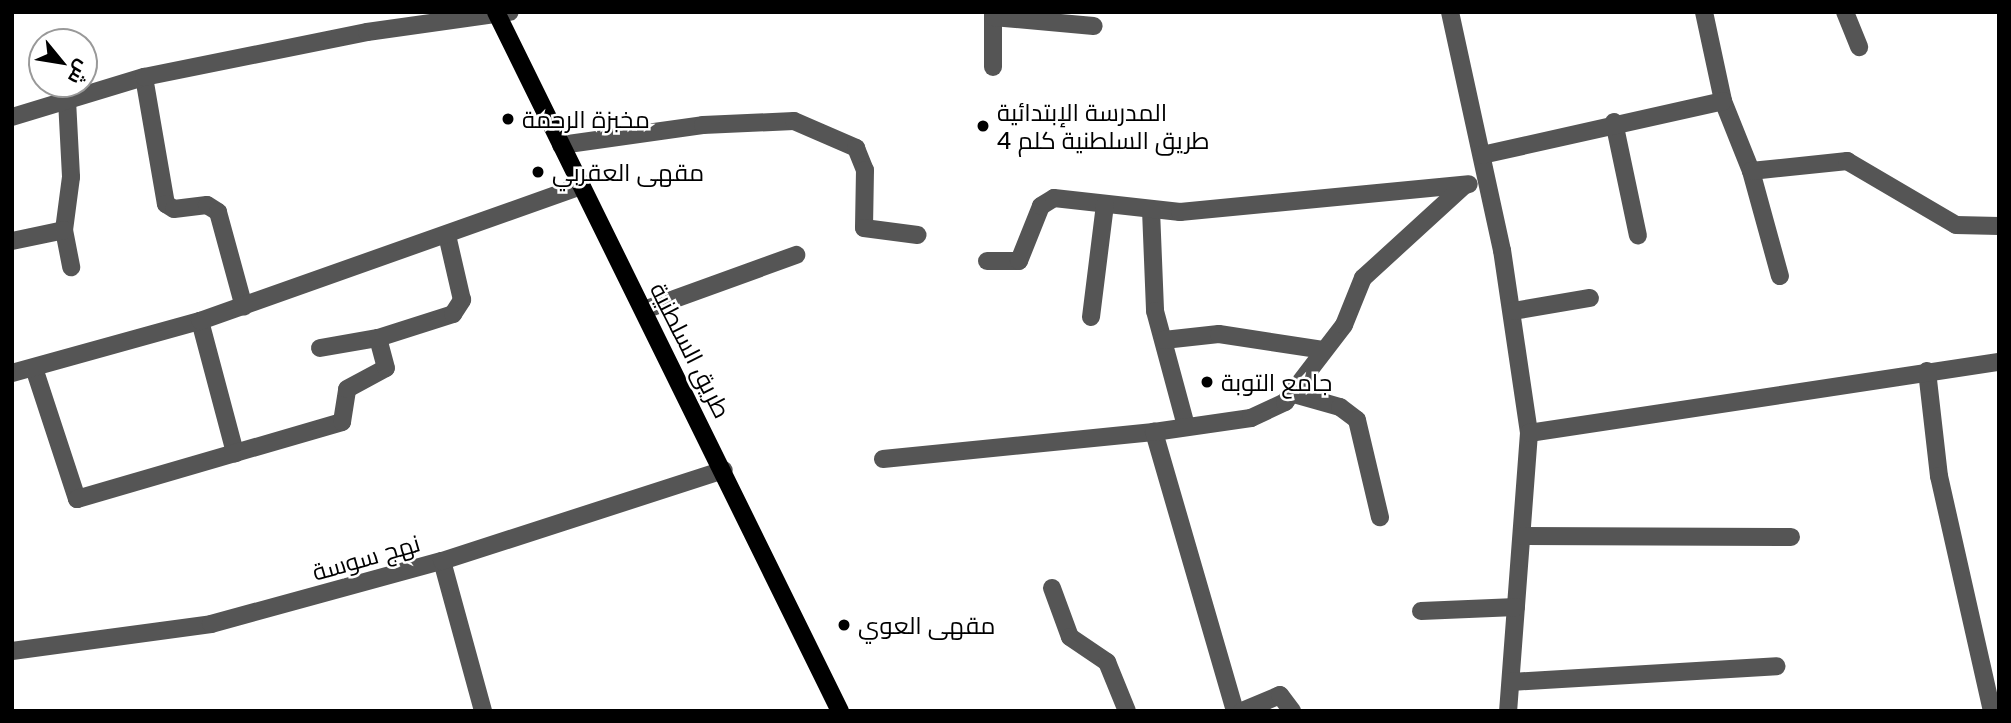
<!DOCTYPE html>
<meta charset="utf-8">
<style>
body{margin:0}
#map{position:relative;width:2011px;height:723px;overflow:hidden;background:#fff;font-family:"Golos Text",Cairo,sans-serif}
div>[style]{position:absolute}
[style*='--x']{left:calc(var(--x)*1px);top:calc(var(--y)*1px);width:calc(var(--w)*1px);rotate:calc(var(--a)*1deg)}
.minor>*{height:18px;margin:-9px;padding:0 9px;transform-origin:9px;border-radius:9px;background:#555}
.major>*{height:18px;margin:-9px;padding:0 9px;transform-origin:9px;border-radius:9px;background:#000}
.dots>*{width:19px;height:19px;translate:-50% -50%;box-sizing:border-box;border:4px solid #fff;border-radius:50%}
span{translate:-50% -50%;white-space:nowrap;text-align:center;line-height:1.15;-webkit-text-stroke:5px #fff;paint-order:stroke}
.poi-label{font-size:24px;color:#000}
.left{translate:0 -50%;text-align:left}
.street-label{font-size:24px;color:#000}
.frame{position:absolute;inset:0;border:14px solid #000;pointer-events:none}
.north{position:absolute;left:28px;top:28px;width:70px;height:70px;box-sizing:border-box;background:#fff;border:2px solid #999;border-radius:50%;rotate:120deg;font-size:19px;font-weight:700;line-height:28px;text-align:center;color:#000}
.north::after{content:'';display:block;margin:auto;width:24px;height:32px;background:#000;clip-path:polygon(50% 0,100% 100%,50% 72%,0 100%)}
</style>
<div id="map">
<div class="minor">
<div style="--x:993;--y:12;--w:55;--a:90"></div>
<div style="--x:1450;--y:12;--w:244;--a:77.7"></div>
<div style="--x:1502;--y:250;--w:185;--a:81.6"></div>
<div style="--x:1529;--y:433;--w:279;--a:94.3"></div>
<div style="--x:1704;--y:12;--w:91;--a:77.9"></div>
<div style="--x:1723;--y:101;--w:75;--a:68.2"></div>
<div style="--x:1751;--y:171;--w:109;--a:74.6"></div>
<div style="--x:1845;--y:12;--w:38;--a:68"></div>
<div style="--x:993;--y:17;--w:101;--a:5.1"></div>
<div style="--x:144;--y:77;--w:129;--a:80.2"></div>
<div style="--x:166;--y:204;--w:9;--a:32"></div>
<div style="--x:174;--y:209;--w:33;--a:-7"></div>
<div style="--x:207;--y:205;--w:13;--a:32"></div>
<div style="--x:218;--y:212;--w:98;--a:74.7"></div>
<div style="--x:67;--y:100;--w:77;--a:87"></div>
<div style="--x:71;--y:177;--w:53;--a:97.5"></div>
<div style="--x:64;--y:230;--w:38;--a:79"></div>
<div style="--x:12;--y:117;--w:138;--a:-16.9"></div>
<div style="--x:144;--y:77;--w:227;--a:-11.4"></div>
<div style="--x:367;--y:32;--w:144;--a:-8"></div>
<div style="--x:1614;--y:122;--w:116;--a:78.1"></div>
<div style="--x:561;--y:145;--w:143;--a:-8"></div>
<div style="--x:703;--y:125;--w:91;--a:-2.5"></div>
<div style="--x:794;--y:121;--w:68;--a:23.5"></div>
<div style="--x:856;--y:148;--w:24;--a:68"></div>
<div style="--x:865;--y:170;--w:58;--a:91"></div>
<div style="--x:864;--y:228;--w:54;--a:7.4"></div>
<div style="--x:1482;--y:155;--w:247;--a:-12.6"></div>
<div style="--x:1751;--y:171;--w:97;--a:-5.9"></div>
<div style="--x:1847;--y:161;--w:126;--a:30.4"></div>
<div style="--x:1956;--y:225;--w:43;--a:1.3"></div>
<div style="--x:1151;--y:210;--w:101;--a:87.7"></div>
<div style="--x:1155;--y:311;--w:119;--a:74.9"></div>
<div style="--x:12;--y:241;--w:53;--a:-11.9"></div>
<div style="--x:987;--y:261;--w:32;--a:0"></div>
<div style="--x:1019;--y:261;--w:59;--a:-68.2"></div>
<div style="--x:1041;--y:206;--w:15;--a:-32"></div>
<div style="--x:1054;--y:198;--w:127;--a:6.3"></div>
<div style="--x:1180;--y:212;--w:290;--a:-5.5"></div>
<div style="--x:644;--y:310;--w:162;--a:-19.9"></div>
<div style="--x:1513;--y:311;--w:78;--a:-9.6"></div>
<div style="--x:1091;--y:317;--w:113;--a:-82.9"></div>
<div style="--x:200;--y:321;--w:137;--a:75.1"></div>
<div style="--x:1164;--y:340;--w:55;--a:-6.2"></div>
<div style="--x:1219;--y:334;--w:105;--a:8.7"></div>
<div style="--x:320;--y:348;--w:59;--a:-9.8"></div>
<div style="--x:34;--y:368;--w:138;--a:71.8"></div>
<div style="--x:77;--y:499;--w:276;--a:-16.2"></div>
<div style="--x:342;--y:422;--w:33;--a:-81"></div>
<div style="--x:347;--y:389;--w:44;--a:-28.3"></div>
<div style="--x:386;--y:368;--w:31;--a:-105"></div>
<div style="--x:378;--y:338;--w:79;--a:-17.7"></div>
<div style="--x:453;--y:314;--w:17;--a:-57"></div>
<div style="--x:462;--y:300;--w:67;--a:-103"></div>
<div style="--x:1927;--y:371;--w:106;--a:83.5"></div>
<div style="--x:1939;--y:476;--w:241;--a:77.3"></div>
<div style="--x:12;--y:373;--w:195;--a:-15.5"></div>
<div style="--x:200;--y:321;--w:405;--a:-19.5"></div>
<div style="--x:1294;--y:394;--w:48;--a:15.8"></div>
<div style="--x:1340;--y:407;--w:21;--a:37"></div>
<div style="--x:1357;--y:420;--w:100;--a:76.7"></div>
<div style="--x:1529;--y:433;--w:475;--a:-8.6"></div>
<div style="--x:883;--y:459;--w:272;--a:-5.7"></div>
<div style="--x:1522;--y:536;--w:269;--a:0.2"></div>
<div style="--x:442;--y:561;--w:156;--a:74.7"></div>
<div style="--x:1052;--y:588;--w:52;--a:69.8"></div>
<div style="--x:1070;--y:637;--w:45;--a:34"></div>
<div style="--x:1107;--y:662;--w:53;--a:67.8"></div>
<div style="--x:1421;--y:611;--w:95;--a:-2.4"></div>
<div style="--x:12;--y:651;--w:201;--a:-7.7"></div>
<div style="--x:211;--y:624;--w:239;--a:-15.3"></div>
<div style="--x:442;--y:561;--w:296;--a:-17.9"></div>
<div style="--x:1511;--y:682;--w:266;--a:-3.4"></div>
<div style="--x:1235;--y:711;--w:291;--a:-106.2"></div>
<div style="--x:1154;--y:432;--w:98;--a:-8.2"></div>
<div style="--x:1251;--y:418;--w:38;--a:-25"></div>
<div style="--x:1285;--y:402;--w:97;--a:-52.5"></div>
<div style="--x:1344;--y:325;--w:51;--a:-68"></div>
<div style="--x:1363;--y:278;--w:138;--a:-42.4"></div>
<div style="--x:1242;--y:711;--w:41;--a:-22.8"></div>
<div style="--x:1280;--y:695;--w:20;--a:53"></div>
</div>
<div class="major">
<div style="--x:496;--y:12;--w:779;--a:63.8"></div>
</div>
<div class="dots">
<div style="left:508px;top:119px;background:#000"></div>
<div style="left:983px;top:126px;background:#000"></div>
<div style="left:538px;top:172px;background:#000"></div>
<div style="left:1207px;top:382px;background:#000"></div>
<div style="left:844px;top:625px;background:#000"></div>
</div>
<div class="poi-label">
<span class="left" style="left:997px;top:126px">المدرسة الإبتدائية<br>طريق السلطنية كلم 4</span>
<span class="left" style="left:522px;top:119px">مخبزة الرحمة</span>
<span class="left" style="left:552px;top:172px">مقهى العقربي</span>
<span class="left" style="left:1221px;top:382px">جامع التوبة</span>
<span class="left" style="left:858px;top:625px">مقهى العوي</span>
</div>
<div class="street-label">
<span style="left:691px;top:350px;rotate:63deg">طريق السلطنية</span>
<span style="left:366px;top:557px;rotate:-16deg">نهج سوسة</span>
</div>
<div class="frame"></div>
<div class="north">ش</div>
</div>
